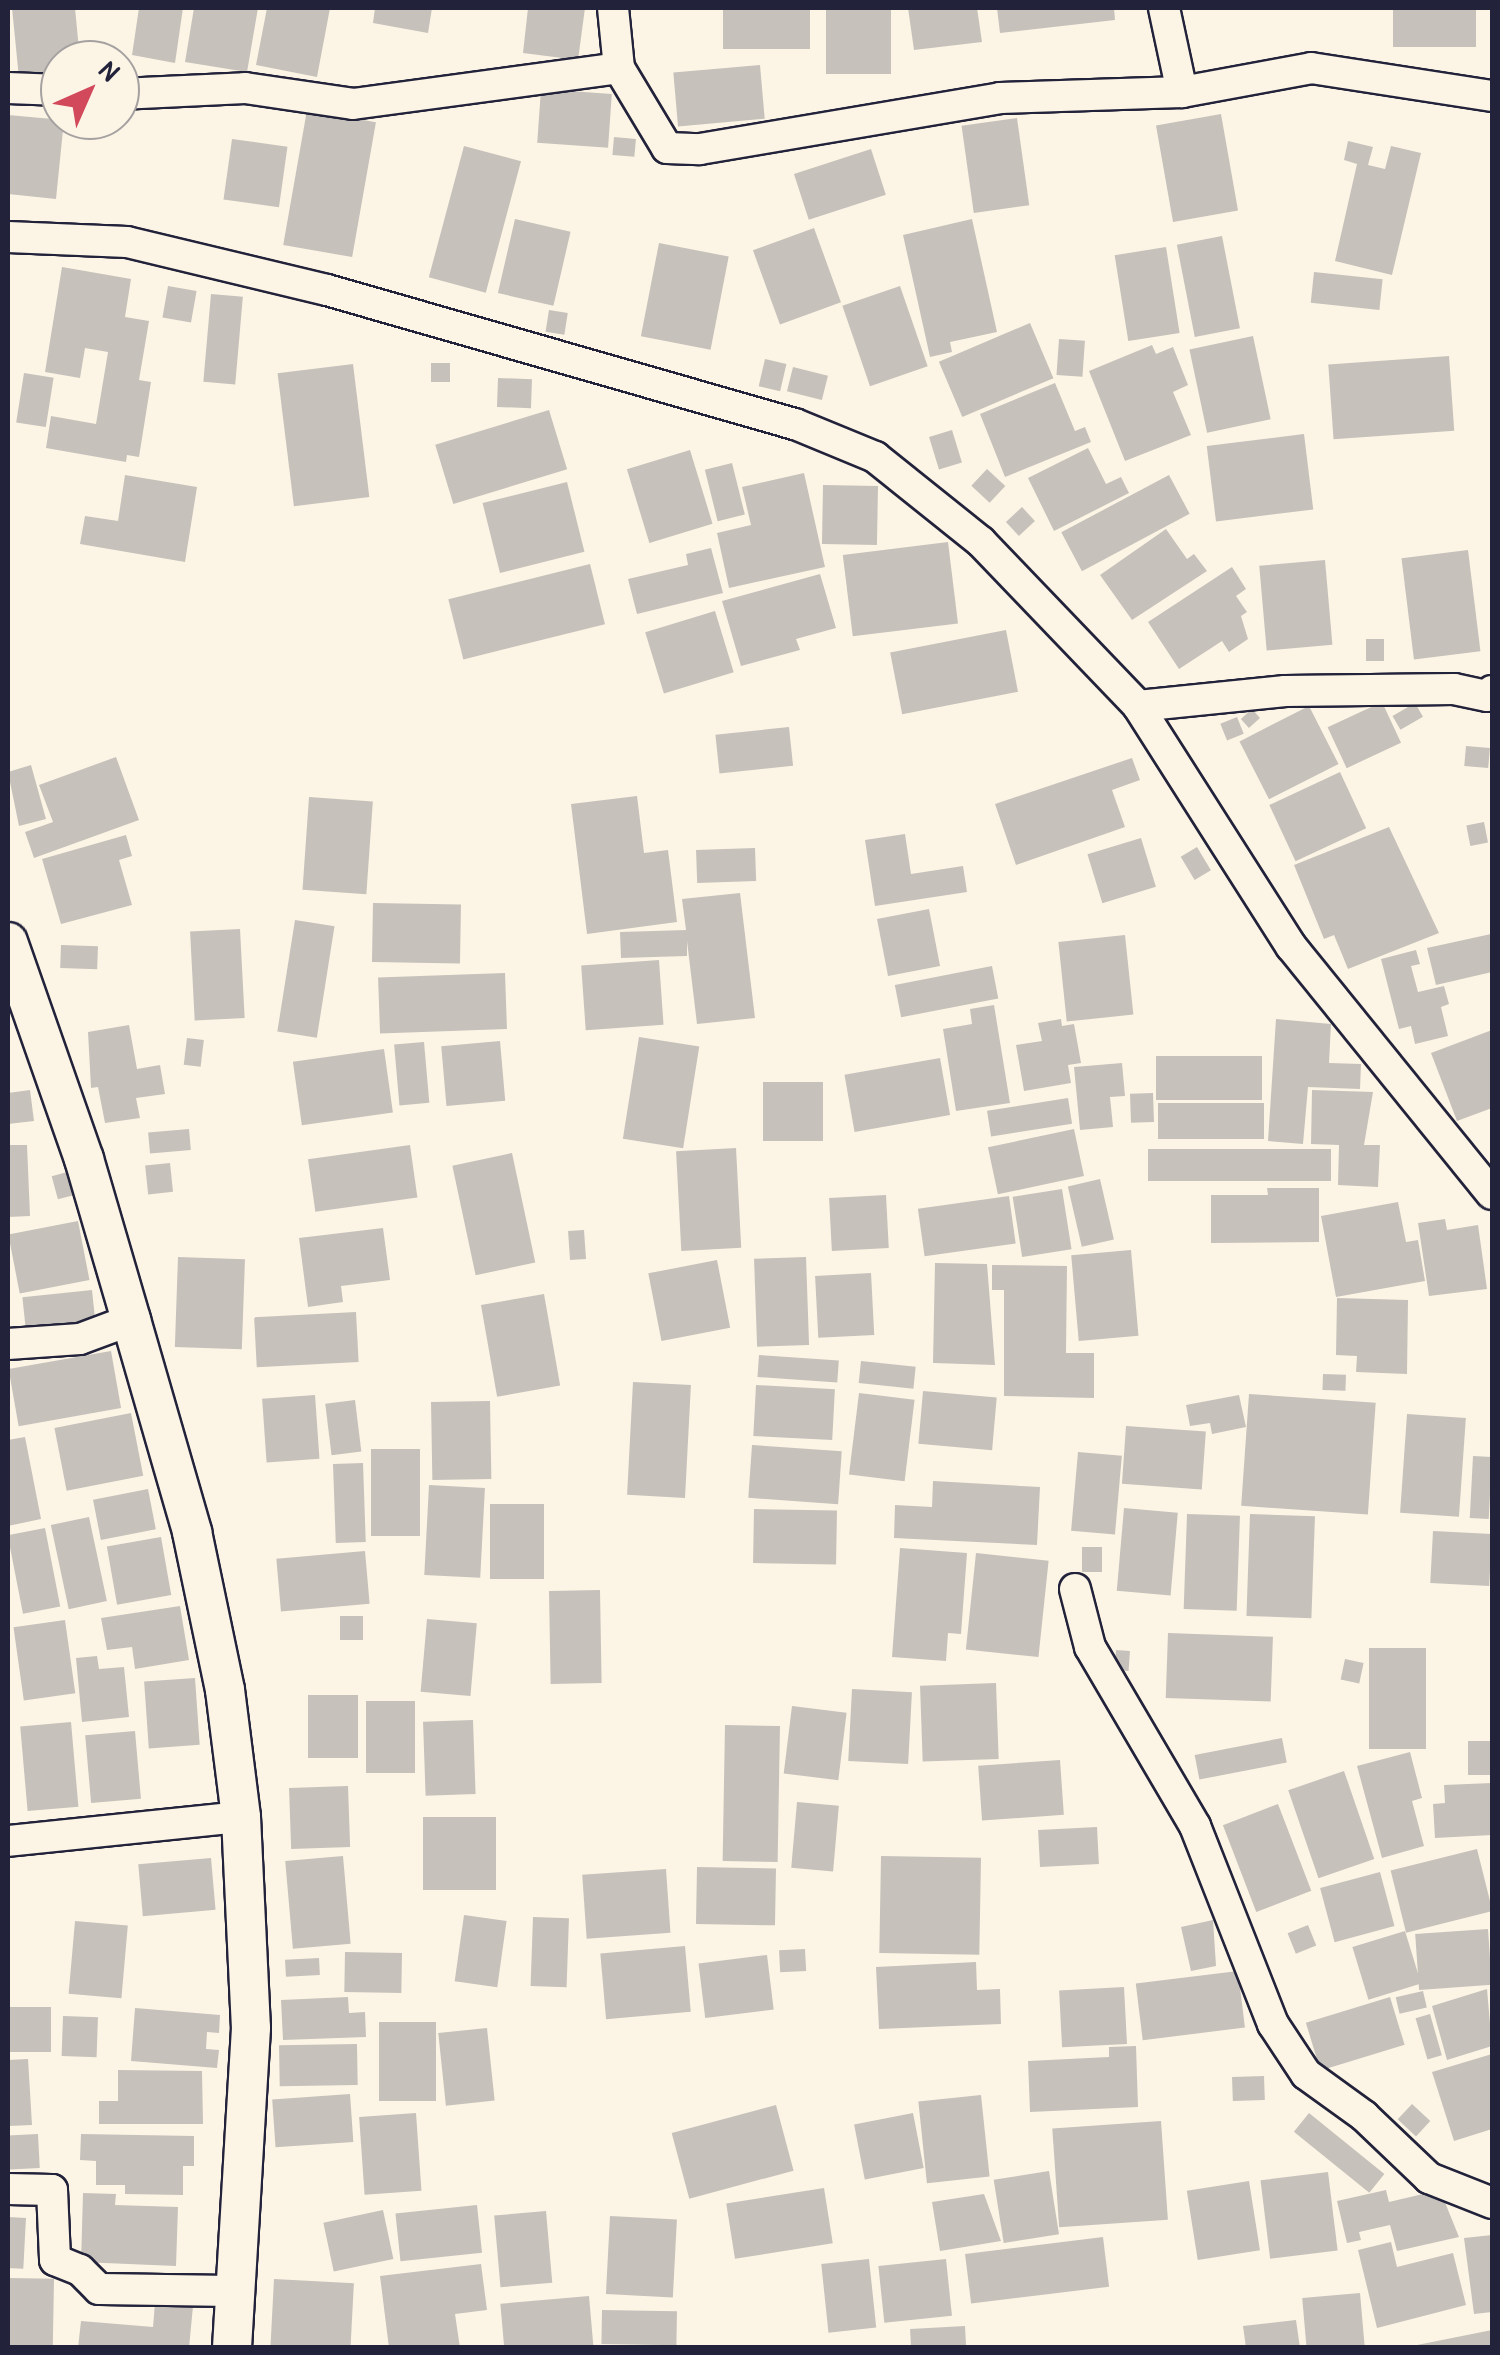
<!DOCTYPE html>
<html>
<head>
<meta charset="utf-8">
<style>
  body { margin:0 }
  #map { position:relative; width:1500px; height:2355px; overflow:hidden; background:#fcf5e5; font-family:"Patrick Hand",sans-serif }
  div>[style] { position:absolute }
  .building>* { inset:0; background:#c6c1bb; transform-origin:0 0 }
  .roads { filter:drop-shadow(2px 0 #22223b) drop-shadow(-2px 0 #22223b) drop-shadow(0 2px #22223b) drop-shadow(0 -2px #22223b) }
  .minor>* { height:30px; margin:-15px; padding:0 15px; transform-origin:15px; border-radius:15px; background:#fcf5e5 }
  .tertiary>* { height:38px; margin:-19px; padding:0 19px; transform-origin:19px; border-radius:19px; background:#fcf5e5 }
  span { translate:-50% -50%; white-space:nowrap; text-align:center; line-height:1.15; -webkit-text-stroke:9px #fcf5e5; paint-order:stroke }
  .frame { position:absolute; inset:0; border:10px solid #22223b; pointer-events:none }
  .north { position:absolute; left:40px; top:40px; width:100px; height:100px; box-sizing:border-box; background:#fcf5e5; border:2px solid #a5a1a1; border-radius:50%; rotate:45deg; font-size:28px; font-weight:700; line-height:40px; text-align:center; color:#22223b }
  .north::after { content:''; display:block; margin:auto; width:35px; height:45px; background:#d1495b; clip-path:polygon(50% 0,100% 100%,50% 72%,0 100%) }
</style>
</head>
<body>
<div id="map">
  <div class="building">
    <div style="clip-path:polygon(12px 8px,75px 8px,80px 60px,60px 60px,60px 75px,19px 78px)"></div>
    <div style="clip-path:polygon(139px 8px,183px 8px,175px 63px,132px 55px)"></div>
    <div style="clip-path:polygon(194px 8px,258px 8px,247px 72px,185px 62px)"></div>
    <div style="clip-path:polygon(267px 8px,330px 8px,317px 77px,256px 65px)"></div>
    <div style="clip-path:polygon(375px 8px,432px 8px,428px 33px,373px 23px)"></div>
    <div style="clip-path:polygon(528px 8px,585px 8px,578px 60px,523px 53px)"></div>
    <div style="left:723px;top:8px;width:87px;height:41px"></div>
    <div style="left:826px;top:8px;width:65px;height:66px"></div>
    <div style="clip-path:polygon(908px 8px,977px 8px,982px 42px,914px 50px)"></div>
    <div style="clip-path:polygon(997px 8px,1114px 8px,1115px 20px,1000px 33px)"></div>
    <div style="left:1393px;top:8px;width:83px;height:39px"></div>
    <div style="left:760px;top:65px;width:54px;height:87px;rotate:85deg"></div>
    <div style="left:541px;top:89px;width:71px;height:54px;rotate:4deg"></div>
    <div style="left:307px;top:110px;width:70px;height:137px;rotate:10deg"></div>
    <div style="left:1221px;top:114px;width:98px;height:66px;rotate:80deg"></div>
    <div style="clip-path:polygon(8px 115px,64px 120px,56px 199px,8px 194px)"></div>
    <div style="left:1017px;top:118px;width:88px;height:56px;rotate:82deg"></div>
    <div style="left:614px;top:137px;width:22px;height:18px;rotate:5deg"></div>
    <div style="left:232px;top:139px;width:56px;height:61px;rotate:8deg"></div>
    <div style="clip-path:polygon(1348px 141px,1373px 147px,1368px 165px,1385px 169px,1391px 146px,1421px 153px,1392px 275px,1335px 261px,1357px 164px,1344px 160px)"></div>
    <div style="left:464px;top:146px;width:59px;height:136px;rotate:15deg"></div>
    <div style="left:871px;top:149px;width:48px;height:81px;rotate:72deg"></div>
    <div style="left:515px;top:219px;width:57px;height:76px;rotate:13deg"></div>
    <div style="clip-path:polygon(972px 219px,997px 332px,950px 342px,952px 352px,930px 357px,903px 235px)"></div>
    <div style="left:814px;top:228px;width:79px;height:65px;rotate:70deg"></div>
    <div style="left:1222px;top:236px;width:94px;height:46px;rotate:79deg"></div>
    <div style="left:659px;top:243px;width:71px;height:95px;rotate:11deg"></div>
    <div style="left:1166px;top:247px;width:87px;height:52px;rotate:81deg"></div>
    <div style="clip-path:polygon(62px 267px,131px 279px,125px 317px,149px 321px,139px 380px,151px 382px,139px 457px,127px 455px,126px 462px,46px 448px,51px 416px,96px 424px,108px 352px,85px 348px,80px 378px,45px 372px)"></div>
    <div style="left:1314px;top:272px;width:69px;height:31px;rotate:6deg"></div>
    <div style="left:168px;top:286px;width:29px;height:32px;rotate:10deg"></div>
    <div style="left:900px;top:286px;width:85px;height:61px;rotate:71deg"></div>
    <div style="left:211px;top:294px;width:32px;height:88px;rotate:5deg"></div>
    <div style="left:549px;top:310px;width:19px;height:22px;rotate:9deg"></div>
    <div style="left:1030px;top:323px;width:60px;height:99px;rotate:67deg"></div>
    <div style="left:1253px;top:336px;width:85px;height:65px;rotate:78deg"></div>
    <div style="left:1059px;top:339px;width:26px;height:36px;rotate:4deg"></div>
    <div style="clip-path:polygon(1152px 345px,1156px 354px,1173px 347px,1188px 385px,1173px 392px,1191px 435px,1125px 461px,1089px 371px)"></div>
    <div style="left:1449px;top:356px;width:75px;height:121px;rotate:86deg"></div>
    <div style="left:765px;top:359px;width:22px;height:28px;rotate:13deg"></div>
    <div style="left:431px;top:363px;width:19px;height:19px"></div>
    <div style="left:353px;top:364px;width:134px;height:76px;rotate:83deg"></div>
    <div style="left:793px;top:367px;width:36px;height:25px;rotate:14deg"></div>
    <div style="left:24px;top:373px;width:30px;height:50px;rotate:9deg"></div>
    <div style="left:498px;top:378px;width:34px;height:29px;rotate:2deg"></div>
    <div style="clip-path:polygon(1055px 383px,1075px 431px,1085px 427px,1091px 442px,1005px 477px,980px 414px)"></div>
    <div style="left:549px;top:410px;width:62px;height:119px;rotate:73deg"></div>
    <div style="left:952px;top:430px;width:34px;height:24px;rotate:73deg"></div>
    <div style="left:1304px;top:434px;width:76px;height:98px;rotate:83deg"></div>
    <div style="clip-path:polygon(1088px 448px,1106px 484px,1121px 477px,1129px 493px,1054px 531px,1028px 478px)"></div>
    <div style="left:690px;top:450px;width:77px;height:66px;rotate:73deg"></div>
    <div style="left:732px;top:463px;width:53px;height:28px;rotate:76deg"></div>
    <div style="left:987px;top:469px;width:25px;height:23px;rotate:43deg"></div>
    <div style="clip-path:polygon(804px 473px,825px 567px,729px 588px,717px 533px,751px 525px,742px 487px)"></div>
    <div style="clip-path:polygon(125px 475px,197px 487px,185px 562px,80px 544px,85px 516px,118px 521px)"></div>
    <div style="left:1169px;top:475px;width:44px;height:122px;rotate:62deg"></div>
    <div style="left:567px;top:482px;width:72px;height:87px;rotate:76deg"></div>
    <div style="left:823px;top:485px;width:55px;height:59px;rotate:1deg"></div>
    <div style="left:1022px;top:507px;width:19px;height:22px;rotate:47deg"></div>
    <div style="clip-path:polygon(1166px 529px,1187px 559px,1194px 554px,1207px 571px,1132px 620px,1100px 575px)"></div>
    <div style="left:948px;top:542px;width:82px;height:106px;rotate:83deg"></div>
    <div style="clip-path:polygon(711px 548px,723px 593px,637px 614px,628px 579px,688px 565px,686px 554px)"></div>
    <div style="left:1468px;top:550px;width:102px;height:67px;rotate:83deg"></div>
    <div style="left:1325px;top:560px;width:85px;height:66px;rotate:85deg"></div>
    <div style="left:590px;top:564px;width:62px;height:146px;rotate:76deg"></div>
    <div style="clip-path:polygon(1232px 567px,1246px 589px,1236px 596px,1247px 612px,1241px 616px,1248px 639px,1229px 652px,1222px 641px,1179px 669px,1148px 622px)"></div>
    <div style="clip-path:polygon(820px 574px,836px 628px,796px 639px,800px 650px,741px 666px,722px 601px)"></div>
    <div style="left:715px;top:611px;width:64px;height:73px;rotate:73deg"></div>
    <div style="left:1006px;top:630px;width:63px;height:118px;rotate:79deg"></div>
    <div style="left:1366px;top:639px;width:18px;height:22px"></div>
    <div style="left:1382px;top:702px;width:45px;height:60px;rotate:65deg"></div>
    <div style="left:1415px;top:703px;width:16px;height:26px;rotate:60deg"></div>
    <div style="left:1309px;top:706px;width:65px;height:78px;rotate:63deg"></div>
    <div style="left:1252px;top:709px;width:12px;height:15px;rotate:48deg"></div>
    <div style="left:1237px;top:717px;width:18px;height:18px;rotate:68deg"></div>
    <div style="left:789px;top:727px;width:39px;height:74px;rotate:84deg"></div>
    <div style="left:1466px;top:746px;width:24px;height:20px;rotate:5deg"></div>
    <div style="clip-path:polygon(116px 757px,139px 820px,34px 858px,25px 832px,53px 822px,39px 785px)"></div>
    <div style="clip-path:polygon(1132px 758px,1140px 780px,1112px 790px,1125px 827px,1016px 865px,995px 804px)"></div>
    <div style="clip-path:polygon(31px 765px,46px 819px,19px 826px,8px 772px)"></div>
    <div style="left:1340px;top:772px;width:62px;height:78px;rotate:65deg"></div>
    <div style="clip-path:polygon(637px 796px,644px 853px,668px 850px,677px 922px,587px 934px,571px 804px)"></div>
    <div style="left:309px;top:797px;width:64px;height:93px;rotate:4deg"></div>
    <div style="left:1484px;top:822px;width:21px;height:18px;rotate:79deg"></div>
    <div style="clip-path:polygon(1389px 827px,1439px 933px,1348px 969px,1334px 935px,1324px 939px,1294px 865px)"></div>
    <div style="clip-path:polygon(905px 834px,911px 874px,963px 866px,967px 892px,875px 906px,865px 840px)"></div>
    <div style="clip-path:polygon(126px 835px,132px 856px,119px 860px,132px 905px,61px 924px,42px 859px)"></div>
    <div style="left:1141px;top:838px;width:51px;height:56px;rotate:73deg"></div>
    <div style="left:1197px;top:847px;width:27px;height:19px;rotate:59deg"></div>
    <div style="left:755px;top:848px;width:33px;height:59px;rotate:88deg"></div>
    <div style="clip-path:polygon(740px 893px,755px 1018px,697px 1024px,687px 941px,687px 956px,621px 958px,620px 932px,686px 930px,682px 899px)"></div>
    <div style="left:373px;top:903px;width:88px;height:59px;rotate:1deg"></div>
    <div style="left:929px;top:909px;width:58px;height:53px;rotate:79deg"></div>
    <div style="left:295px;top:920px;width:40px;height:113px;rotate:9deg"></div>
    <div style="left:240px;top:929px;width:89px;height:50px;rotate:87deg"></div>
    <div style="clip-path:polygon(1491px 934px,1492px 972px,1436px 985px,1427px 948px)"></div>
    <div style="left:1125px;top:935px;width:80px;height:67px;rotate:84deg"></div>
    <div style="left:61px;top:945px;width:37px;height:23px;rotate:2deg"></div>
    <div style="clip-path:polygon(1416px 950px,1420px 964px,1411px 966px,1418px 992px,1444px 986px,1449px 1004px,1441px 1007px,1448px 1036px,1415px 1044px,1411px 1026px,1399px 1029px,1381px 959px)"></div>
    <div style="left:659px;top:960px;width:65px;height:78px;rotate:86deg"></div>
    <div style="left:992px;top:966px;width:33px;height:99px;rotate:79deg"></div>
    <div style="left:505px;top:973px;width:56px;height:127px;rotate:88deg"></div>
    <div style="clip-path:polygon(994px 1005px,1010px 1103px,956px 1111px,943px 1029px,972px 1024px,970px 1009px)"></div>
    <div style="clip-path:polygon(1061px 1019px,1062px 1026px,1074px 1024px,1081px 1063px,1068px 1065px,1071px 1083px,1024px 1091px,1016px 1045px,1042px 1041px,1038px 1023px)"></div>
    <div style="clip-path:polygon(1276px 1019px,1331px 1024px,1329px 1063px,1361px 1064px,1360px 1089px,1308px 1087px,1303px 1144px,1268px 1141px)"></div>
    <div style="clip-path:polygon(129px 1025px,137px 1069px,160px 1065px,165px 1094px,136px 1098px,140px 1118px,105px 1123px,98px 1087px,91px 1088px,88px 1032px)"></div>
    <div style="clip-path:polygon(1492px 1030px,1492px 1108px,1457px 1121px,1431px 1053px)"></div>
    <div style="left:639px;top:1037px;width:61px;height:103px;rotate:9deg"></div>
    <div style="left:187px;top:1038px;width:17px;height:27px;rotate:7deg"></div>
    <div style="left:500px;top:1041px;width:60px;height:59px;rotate:85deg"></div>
    <div style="left:424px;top:1042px;width:61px;height:30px;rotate:85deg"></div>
    <div style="left:384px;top:1049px;width:64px;height:92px;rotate:82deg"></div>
    <div style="left:1262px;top:1056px;width:44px;height:106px;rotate:90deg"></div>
    <div style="left:940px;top:1058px;width:58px;height:97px;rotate:80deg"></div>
    <div style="clip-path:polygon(1122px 1063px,1125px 1096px,1110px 1097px,1113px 1127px,1080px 1130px,1074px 1067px)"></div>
    <div style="left:763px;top:1082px;width:60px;height:59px"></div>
    <div style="clip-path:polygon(30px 1090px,34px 1121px,8px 1124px,8px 1093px)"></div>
    <div style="clip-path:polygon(1312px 1090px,1373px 1092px,1364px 1145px,1380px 1145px,1378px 1187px,1338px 1185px,1339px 1145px,1311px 1144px)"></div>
    <div style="left:1153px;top:1093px;width:29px;height:23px;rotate:88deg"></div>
    <div style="left:1068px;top:1098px;width:26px;height:82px;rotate:81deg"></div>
    <div style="left:1264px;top:1103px;width:36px;height:106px;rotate:90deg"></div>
    <div style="left:189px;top:1129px;width:21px;height:41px;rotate:85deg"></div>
    <div style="left:1074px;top:1129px;width:48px;height:88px;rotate:78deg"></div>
    <div style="clip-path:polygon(8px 1145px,27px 1145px,30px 1216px,8px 1217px)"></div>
    <div style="left:410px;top:1145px;width:53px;height:103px;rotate:82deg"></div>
    <div style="left:736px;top:1148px;width:100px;height:60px;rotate:87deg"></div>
    <div style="left:1148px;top:1149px;width:183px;height:32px"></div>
    <div style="left:512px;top:1153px;width:112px;height:61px;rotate:78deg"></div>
    <div style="left:170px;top:1163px;width:29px;height:25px;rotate:84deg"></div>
    <div style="left:71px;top:1171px;width:24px;height:20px;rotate:75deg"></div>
    <div style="left:1100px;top:1179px;width:62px;height:33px;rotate:77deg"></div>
    <div style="clip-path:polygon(1267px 1188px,1319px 1188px,1319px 1242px,1211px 1243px,1211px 1195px,1268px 1195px)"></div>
    <div style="left:1062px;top:1189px;width:61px;height:50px;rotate:81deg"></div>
    <div style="left:886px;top:1195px;width:53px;height:57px;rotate:87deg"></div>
    <div style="left:1009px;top:1196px;width:48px;height:92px;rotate:82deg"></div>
    <div style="clip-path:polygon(1398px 1202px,1406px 1242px,1418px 1240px,1425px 1281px,1336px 1297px,1321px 1216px)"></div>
    <div style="clip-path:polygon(1445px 1219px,1447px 1230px,1478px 1225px,1487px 1289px,1429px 1296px,1418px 1223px)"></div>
    <div style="left:78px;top:1221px;width:60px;height:71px;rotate:79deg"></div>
    <div style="clip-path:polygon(383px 1228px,390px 1280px,341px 1286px,343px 1302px,308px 1307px,299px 1238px)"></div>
    <div style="left:584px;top:1230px;width:29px;height:16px;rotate:86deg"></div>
    <div style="left:1131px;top:1250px;width:86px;height:60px;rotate:85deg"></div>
    <div style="left:178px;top:1257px;width:67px;height:90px;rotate:2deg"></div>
    <div style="left:806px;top:1257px;width:88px;height:52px;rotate:88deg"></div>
    <div style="left:717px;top:1260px;width:69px;height:70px;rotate:79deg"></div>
    <div style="clip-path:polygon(935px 1263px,987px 1264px,995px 1365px,933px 1363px)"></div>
    <div style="clip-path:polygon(992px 1265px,1067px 1266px,1066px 1353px,1094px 1353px,1094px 1398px,1004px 1396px,1004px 1290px,992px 1290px)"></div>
    <div style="left:871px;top:1273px;width:62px;height:56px;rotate:87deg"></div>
    <div style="left:92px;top:1290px;width:36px;height:70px;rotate:84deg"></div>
    <div style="left:544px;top:1294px;width:93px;height:64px;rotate:80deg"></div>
    <div style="clip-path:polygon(1337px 1298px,1408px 1300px,1407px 1374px,1356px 1372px,1357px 1356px,1336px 1355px)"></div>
    <div style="left:356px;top:1312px;width:50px;height:102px;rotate:87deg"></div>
    <div style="left:111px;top:1351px;width:58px;height:104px;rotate:80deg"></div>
    <div style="left:759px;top:1355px;width:80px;height:22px;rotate:4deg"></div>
    <div style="left:861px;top:1361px;width:55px;height:22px;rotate:6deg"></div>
    <div style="left:1323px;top:1374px;width:23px;height:16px;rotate:2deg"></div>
    <div style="left:633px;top:1382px;width:58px;height:113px;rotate:3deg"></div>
    <div style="left:756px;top:1385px;width:79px;height:51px;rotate:3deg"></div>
    <div style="left:923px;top:1391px;width:74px;height:53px;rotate:5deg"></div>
    <div style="left:859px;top:1393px;width:56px;height:82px;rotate:7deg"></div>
    <div style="left:1249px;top:1394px;width:127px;height:112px;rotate:4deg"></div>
    <div style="left:315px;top:1395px;width:64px;height:53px;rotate:86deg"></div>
    <div style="clip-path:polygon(1239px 1395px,1246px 1427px,1212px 1434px,1210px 1423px,1190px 1426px,1186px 1405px)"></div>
    <div style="left:355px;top:1400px;width:52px;height:30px;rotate:83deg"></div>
    <div style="left:490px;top:1401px;width:78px;height:59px;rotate:89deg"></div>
    <div style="left:131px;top:1413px;width:64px;height:78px;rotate:79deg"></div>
    <div style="left:1407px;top:1414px;width:59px;height:99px;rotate:4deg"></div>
    <div style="left:1126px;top:1426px;width:80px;height:58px;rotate:4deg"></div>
    <div style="clip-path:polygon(25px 1437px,41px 1519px,8px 1526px,8px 1440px)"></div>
    <div style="left:752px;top:1445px;width:90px;height:53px;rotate:4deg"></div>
    <div style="left:371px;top:1449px;width:49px;height:87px"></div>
    <div style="left:1078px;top:1452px;width:44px;height:79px;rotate:5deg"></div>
    <div style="left:1473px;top:1456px;width:19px;height:62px;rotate:3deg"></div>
    <div style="left:363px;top:1463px;width:79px;height:30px;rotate:88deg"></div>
    <div style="clip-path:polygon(933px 1481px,1040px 1487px,1037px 1545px,894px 1538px,895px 1505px,932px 1507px)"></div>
    <div style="left:429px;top:1485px;width:56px;height:90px;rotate:3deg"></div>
    <div style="left:148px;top:1489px;width:41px;height:56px;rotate:79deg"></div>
    <div style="left:490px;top:1504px;width:54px;height:75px"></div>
    <div style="left:1124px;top:1508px;width:54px;height:83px;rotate:5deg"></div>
    <div style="left:754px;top:1509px;width:83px;height:54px;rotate:1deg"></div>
    <div style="left:1187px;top:1514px;width:53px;height:95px;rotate:2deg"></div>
    <div style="left:1250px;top:1514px;width:65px;height:102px;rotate:2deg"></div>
    <div style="left:89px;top:1517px;width:86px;height:39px;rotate:78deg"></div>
    <div style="left:45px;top:1528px;width:80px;height:38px;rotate:79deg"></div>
    <div style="left:1433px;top:1531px;width:59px;height:52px;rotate:3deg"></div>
    <div style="left:161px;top:1537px;width:59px;height:55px;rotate:80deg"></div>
    <div style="left:1082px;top:1547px;width:20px;height:25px"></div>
    <div style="clip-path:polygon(900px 1548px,967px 1553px,961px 1634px,948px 1633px,946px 1661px,892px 1657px)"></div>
    <div style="left:365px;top:1551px;width:53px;height:89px;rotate:85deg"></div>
    <div style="left:976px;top:1553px;width:73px;height:97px;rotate:6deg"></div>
    <div style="left:600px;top:1590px;width:93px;height:51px;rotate:89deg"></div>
    <div style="clip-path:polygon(180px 1606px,189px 1660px,135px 1669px,132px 1647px,107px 1650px,101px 1618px)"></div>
    <div style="left:340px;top:1616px;width:23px;height:24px"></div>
    <div style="left:427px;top:1619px;width:50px;height:73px;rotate:5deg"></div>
    <div style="left:65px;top:1620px;width:74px;height:52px;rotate:82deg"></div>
    <div style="left:1168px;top:1633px;width:105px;height:65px;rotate:2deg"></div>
    <div style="left:1369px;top:1648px;width:57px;height:101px"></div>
    <div style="left:1116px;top:1650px;width:14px;height:20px;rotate:4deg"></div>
    <div style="clip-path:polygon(97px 1656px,99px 1669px,124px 1667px,129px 1717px,82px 1722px,76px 1658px)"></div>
    <div style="left:1345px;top:1659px;width:19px;height:21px;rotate:12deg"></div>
    <div style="left:195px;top:1678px;width:67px;height:51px;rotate:86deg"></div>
    <div style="left:996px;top:1683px;width:76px;height:76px;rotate:88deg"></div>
    <div style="left:852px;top:1689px;width:60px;height:72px;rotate:3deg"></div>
    <div style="left:308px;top:1695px;width:50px;height:63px"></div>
    <div style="left:366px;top:1701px;width:49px;height:72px"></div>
    <div style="left:792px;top:1706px;width:55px;height:68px;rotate:7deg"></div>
    <div style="left:473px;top:1720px;width:74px;height:50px;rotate:88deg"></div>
    <div style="left:71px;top:1722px;width:85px;height:51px;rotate:85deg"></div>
    <div style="left:725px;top:1725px;width:55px;height:136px;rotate:1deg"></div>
    <div style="left:135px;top:1731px;width:68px;height:50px;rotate:85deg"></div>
    <div style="left:1282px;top:1738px;width:25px;height:89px;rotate:79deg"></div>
    <div style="left:1492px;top:1741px;width:34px;height:24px;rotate:90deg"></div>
    <div style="clip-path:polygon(1410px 1752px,1422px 1798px,1412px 1801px,1424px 1846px,1382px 1858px,1357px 1766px)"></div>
    <div style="left:1060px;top:1760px;width:55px;height:82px;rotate:86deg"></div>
    <div style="left:1344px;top:1771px;width:93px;height:59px;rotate:71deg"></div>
    <div style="clip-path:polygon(1492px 1783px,1492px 1835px,1435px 1838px,1433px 1804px,1445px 1803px,1444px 1785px)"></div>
    <div style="left:348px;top:1786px;width:61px;height:59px;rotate:88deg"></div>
    <div style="left:797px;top:1802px;width:42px;height:66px;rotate:5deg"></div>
    <div style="left:1278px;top:1804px;width:93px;height:59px;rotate:69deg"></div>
    <div style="left:423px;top:1817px;width:73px;height:73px"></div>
    <div style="left:1097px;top:1827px;width:37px;height:59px;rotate:87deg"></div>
    <div style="left:1477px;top:1849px;width:64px;height:89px;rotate:76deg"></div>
    <div style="left:343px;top:1856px;width:88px;height:58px;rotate:85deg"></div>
    <div style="left:881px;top:1856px;width:100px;height:97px;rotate:1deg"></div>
    <div style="left:211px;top:1858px;width:52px;height:73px;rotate:85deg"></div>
    <div style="left:697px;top:1867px;width:79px;height:57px;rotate:1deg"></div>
    <div style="left:666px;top:1869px;width:64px;height:84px;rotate:86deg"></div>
    <div style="left:1380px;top:1872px;width:56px;height:62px;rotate:75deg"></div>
    <div style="left:464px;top:1915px;width:43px;height:67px;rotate:8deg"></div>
    <div style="left:533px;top:1917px;width:36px;height:69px;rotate:2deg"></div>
    <div style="clip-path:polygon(1213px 1920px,1216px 1966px,1191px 1971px,1181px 1927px)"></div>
    <div style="left:75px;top:1921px;width:53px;height:73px;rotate:5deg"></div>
    <div style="left:1308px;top:1925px;width:22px;height:22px;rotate:68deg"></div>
    <div style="left:1488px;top:1929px;width:56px;height:73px;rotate:86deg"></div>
    <div style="left:1405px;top:1931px;width:55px;height:55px;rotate:73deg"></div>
    <div style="left:685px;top:1946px;width:66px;height:85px;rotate:85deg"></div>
    <div style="left:805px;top:1949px;width:22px;height:26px;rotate:87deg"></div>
    <div style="left:345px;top:1952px;width:57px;height:40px;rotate:1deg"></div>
    <div style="left:767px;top:1955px;width:55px;height:69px;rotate:83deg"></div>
    <div style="left:319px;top:1958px;width:17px;height:34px;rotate:87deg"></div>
    <div style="clip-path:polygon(976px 1962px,977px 1990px,1000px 1989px,1001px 2024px,879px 2029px,876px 1967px)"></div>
    <div style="left:1238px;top:1971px;width:57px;height:103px;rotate:83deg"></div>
    <div style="left:1124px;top:1987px;width:57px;height:65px;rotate:87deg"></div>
    <div style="clip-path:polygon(1487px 1989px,1492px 2046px,1447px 2060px,1432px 2006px)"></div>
    <div style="left:1423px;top:1991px;width:17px;height:28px;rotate:77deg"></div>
    <div style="clip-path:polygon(348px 1997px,349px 2013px,365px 2012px,366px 2037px,283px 2040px,281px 2000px)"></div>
    <div style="left:1390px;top:1997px;width:50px;height:88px;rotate:73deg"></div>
    <div style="left:8px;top:2007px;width:43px;height:45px"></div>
    <div style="clip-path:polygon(135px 2008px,220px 2015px,219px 2033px,207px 2032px,206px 2049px,219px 2050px,217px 2068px,131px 2061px)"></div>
    <div style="left:1430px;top:2014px;width:43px;height:15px;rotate:74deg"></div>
    <div style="left:63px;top:2016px;width:35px;height:40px;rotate:2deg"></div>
    <div style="left:379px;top:2022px;width:57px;height:79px"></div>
    <div style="left:487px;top:2028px;width:73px;height:49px;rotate:84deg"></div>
    <div style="left:357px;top:2044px;width:41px;height:78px;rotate:89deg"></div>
    <div style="clip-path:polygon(1136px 2046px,1138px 2107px,1030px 2112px,1028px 2061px,1109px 2057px,1109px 2047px)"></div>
    <div style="clip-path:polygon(1492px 2054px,1492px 2129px,1454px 2141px,1432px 2072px)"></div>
    <div style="clip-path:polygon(28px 2059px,32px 2125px,8px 2126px,8px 2060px)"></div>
    <div style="clip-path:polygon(118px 2070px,202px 2071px,203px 2124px,99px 2124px,99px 2101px,118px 2101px)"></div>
    <div style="left:1264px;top:2076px;width:24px;height:32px;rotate:88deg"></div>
    <div style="left:350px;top:2094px;width:48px;height:78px;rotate:86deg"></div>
    <div style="left:981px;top:2095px;width:82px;height:63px;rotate:84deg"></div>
    <div style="left:1412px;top:2104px;width:25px;height:21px;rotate:43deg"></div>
    <div style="left:776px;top:2105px;width:68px;height:108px;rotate:75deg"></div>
    <div style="left:416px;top:2113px;width:78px;height:57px;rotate:86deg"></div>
    <div style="left:913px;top:2113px;width:56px;height:60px;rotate:79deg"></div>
    <div style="left:1309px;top:2113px;width:97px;height:24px;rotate:39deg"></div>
    <div style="left:1161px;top:2121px;width:99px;height:109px;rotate:86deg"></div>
    <div style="left:38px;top:2134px;width:34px;height:30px;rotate:87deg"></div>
    <div style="clip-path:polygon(81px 2134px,194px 2136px,194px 2166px,183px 2166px,183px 2195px,125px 2194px,125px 2185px,96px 2185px,96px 2161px,80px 2160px)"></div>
    <div style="left:1049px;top:2171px;width:64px;height:56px;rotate:81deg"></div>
    <div style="left:1328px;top:2172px;width:79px;height:68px;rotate:83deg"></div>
    <div style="left:1249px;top:2181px;width:70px;height:63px;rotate:81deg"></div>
    <div style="left:824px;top:2188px;width:56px;height:99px;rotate:81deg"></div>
    <div style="clip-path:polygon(1386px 2190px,1389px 2202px,1440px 2190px,1459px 2237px,1397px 2251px,1390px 2225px,1359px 2232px,1361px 2240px,1347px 2243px,1337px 2201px)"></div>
    <div style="clip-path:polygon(83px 2193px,116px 2194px,115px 2205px,178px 2207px,176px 2266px,81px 2262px)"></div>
    <div style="clip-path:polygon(984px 2194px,1001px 2241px,940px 2251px,932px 2202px)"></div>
    <div style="left:477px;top:2205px;width:48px;height:82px;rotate:84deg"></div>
    <div style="left:383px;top:2210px;width:50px;height:61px;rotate:78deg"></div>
    <div style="left:546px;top:2211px;width:72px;height:52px;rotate:85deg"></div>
    <div style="left:610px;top:2216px;width:67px;height:78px;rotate:3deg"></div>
    <div style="left:8px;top:2217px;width:18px;height:51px;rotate:3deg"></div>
    <div style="clip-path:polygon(1492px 2235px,1492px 2312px,1474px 2314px,1464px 2238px)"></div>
    <div style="left:1103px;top:2237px;width:50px;height:139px;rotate:83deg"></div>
    <div style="clip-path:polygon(1391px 2242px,1397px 2267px,1453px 2253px,1466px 2305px,1377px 2328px,1358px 2250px)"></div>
    <div style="left:869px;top:2259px;width:69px;height:48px;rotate:84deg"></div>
    <div style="left:946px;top:2259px;width:57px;height:68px;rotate:84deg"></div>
    <div style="clip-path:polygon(481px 2264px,487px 2310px,455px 2314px,460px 2348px,389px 2348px,380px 2276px)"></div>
    <div style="left:8px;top:2278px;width:46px;height:70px;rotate:1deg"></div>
    <div style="left:274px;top:2279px;width:80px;height:69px;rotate:3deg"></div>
    <div style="left:1360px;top:2293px;width:55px;height:58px;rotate:85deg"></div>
    <div style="left:589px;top:2296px;width:50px;height:89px;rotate:85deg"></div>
    <div style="clip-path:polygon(155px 2303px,193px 2306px,189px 2348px,78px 2348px,81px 2321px,153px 2327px)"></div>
    <div style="left:602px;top:2310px;width:75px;height:34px;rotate:1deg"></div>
    <div style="clip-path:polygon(1296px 2320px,1300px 2348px,1246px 2348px,1243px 2326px)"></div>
    <div style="left:965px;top:2326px;width:22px;height:55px;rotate:87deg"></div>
    <div style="clip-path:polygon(1492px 2330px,1492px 2348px,1412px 2348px,1412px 2346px)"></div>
  </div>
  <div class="roads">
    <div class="minor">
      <div style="left:613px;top:8px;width:60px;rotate:84.3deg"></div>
      <div style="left:619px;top:68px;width:93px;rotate:59deg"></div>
      <div style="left:667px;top:148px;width:33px;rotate:2deg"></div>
      <div style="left:700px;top:149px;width:304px;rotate:-9.6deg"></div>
      <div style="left:1000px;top:98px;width:182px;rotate:-1.9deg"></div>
      <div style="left:1182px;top:92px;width:131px;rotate:-10.5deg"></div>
      <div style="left:1311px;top:68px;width:183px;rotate:8.8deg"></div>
      <div style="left:1164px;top:8px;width:86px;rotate:77.9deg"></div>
      <div style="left:8px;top:88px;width:52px;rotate:2.2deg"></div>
      <div style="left:120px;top:94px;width:125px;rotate:-2.7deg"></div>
      <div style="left:245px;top:88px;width:109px;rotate:8.4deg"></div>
      <div style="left:353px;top:104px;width:268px;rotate:-7.7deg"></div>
      <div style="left:8px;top:237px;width:119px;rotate:2.4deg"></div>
      <div style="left:127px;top:242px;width:206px;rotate:13.5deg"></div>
      <div style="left:327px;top:290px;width:487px;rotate:16deg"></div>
      <div style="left:795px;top:424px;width:87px;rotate:22.4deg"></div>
      <div style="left:875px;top:457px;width:136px;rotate:38.7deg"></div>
      <div style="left:981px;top:542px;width:227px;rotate:46.2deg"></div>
      <div style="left:1138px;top:706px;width:285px;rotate:57.5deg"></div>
      <div style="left:1291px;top:946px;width:319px;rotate:51deg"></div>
      <div style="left:1138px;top:706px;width:148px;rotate:-5.8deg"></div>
      <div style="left:1285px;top:691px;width:169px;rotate:-0.7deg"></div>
      <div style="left:1454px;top:689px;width:34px;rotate:12deg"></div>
      <div style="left:1487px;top:696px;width:7px;rotate:-45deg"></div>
      <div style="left:8px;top:1344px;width:72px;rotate:-4deg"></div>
      <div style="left:80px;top:1339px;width:54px;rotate:-20.4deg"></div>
      <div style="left:1075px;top:1589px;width:60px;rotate:75.5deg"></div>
      <div style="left:1090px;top:1647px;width:208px;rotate:59.6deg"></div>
      <div style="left:1195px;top:1826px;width:213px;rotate:68.5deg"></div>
      <div style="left:1273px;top:2024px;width:60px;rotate:56.6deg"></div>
      <div style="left:1306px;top:2074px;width:72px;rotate:35.9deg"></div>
      <div style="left:1364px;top:2116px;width:90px;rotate:43.6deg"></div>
      <div style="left:1429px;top:2178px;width:68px;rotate:21.6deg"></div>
      <div style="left:8px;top:1841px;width:234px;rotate:-5.9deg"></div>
      <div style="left:8px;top:2189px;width:44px;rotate:1.3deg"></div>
      <div style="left:52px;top:2190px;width:70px;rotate:87.5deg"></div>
      <div style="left:55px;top:2260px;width:27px;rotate:22deg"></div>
      <div style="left:80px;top:2270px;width:27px;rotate:45deg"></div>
      <div style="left:99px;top:2289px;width:134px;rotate:0.9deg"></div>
    </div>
    <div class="tertiary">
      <div style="left:8px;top:942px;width:230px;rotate:70.7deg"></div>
      <div style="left:84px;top:1159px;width:168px;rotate:73.7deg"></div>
      <div style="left:131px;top:1320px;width:221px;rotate:73.9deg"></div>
      <div style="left:192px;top:1532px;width:161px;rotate:78.2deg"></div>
      <div style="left:225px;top:1690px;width:128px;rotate:82.8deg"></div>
      <div style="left:241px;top:1817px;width:211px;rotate:87.3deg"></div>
      <div style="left:251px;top:2028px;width:321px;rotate:93.4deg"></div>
    </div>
  </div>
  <div class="frame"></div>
  <div class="north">N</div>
</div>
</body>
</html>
